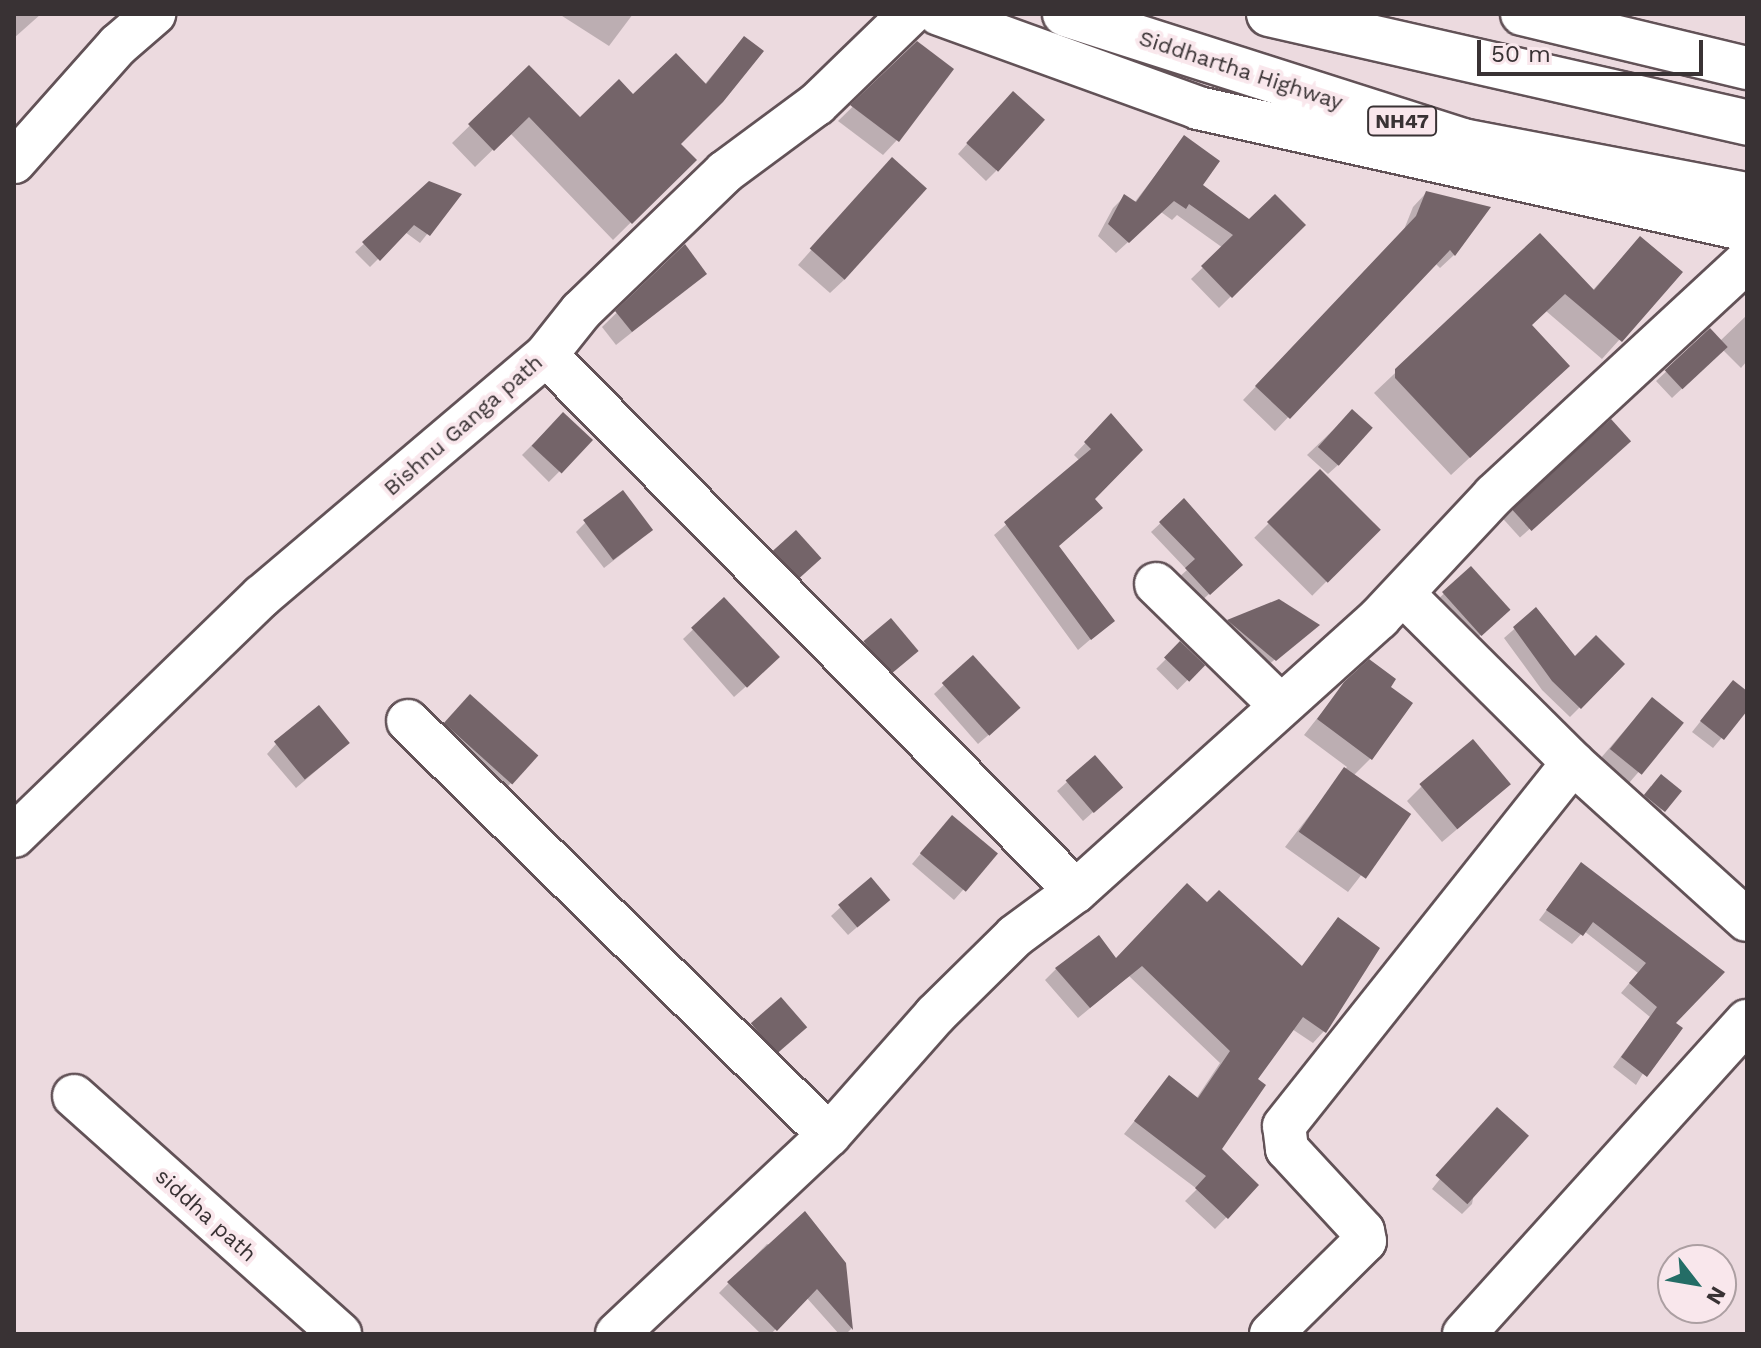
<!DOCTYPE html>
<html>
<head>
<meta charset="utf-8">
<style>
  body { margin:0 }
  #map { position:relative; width:1761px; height:1348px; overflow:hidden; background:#ecdadf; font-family:"Work Sans",sans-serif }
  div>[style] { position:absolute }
  .shadow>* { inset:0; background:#0003; transform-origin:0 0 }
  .building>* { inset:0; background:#746469; transform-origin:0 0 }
  .roads { filter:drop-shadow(2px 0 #625257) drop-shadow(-2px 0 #625257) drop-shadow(0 2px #625257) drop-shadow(0 -2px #625257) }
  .minor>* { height:42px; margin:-21px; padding:0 21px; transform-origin:21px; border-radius:21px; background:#fff }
  .highway>* { height:44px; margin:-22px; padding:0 22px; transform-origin:22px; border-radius:22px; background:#fff }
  span { translate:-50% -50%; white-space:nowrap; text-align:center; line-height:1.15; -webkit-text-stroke:8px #f9e7ec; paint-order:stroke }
  .shield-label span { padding:2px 6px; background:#f9e7ec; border:2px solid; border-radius:6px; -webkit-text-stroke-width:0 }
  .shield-label { font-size:20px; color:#393234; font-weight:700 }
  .street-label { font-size:22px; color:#393234 }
  .frame { position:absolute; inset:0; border:16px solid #393234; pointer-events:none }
  .north { position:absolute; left:1657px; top:1244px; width:80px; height:80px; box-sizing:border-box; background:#f9e7ec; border:2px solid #ac9fa2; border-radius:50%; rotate:121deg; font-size:22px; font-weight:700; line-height:32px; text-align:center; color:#393234 }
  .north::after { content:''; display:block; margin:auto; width:28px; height:36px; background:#246d66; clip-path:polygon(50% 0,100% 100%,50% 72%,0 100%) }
  .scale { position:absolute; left:1477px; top:40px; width:226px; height:36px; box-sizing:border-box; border:4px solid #393234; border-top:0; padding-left:10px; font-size:24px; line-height:28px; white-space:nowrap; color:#393234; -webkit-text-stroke:6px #f9e7ec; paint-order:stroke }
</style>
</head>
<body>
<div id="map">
  <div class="shadow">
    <div style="clip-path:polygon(14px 14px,41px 14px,14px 38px)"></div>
    <div style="clip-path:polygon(559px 14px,633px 14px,609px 46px)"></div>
    <div style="clip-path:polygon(744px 38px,678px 144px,694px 160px,613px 240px,510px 133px,475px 167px,452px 143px,529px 68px,580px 120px,633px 97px,704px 85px)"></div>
    <div style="clip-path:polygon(917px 44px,897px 140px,883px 155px,838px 121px)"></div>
    <div style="clip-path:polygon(1004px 103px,996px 171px,986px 181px,958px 154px)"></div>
    <div style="clip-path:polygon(1184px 138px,1200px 185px,1249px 222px,1303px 225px,1219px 308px,1191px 279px,1223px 248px,1177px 215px,1172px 220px,1161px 212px,1116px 253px,1098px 236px,1113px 208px,1125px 196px,1134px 203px)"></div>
    <div style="clip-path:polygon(878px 175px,845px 279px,830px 293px,798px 265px)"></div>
    <div style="clip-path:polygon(430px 184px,458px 195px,420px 243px,405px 232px,370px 267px,355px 252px)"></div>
    <div style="clip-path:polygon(1426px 193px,1488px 209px,1454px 255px,1440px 268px,1435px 263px,1275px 431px,1243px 400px,1403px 232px,1413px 207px)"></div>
    <div style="clip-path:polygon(1540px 236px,1592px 291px,1640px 238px,1680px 272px,1602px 359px,1546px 311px,1530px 325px,1549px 384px,1451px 475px,1374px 393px)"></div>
    <div style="clip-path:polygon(684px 247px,705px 274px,616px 345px,602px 327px)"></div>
    <div style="clip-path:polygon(1747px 315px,1747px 361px,1741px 368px,1723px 350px,1672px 398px,1656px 381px,1710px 331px,1720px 341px)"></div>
    <div style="clip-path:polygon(1352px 412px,1338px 465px,1328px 474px,1307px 455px)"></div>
    <div style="left:563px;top:414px;width:38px;height:58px;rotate:45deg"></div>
    <div style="clip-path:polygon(1111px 416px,1093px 499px,1057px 547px,1113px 620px,1078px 650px,994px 535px,1080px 461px,1074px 455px)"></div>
    <div style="left:1611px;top:422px;width:25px;height:145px;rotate:48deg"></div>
    <div style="left:1320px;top:472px;width:82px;height:93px;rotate:45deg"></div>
    <div style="clip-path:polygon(1184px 501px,1231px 574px,1199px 603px,1177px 579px,1187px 570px,1151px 532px)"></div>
    <div style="clip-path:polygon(586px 522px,641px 539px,604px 568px,576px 532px)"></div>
    <div style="clip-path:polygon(775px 552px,809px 567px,789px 585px,765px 562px)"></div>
    <div style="clip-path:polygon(1470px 569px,1498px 619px,1471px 644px,1434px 603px)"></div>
    <div style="clip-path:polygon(724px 600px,768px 667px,734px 697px,683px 639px)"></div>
    <div style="clip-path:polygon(1279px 601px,1303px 636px,1267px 666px,1219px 630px,1228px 621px)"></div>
    <div style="clip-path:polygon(1536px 610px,1575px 659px,1623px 664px,1570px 717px,1542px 690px,1504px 638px)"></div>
    <div style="clip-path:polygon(891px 620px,907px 660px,882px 680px,855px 652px)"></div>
    <div style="left:1181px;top:644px;width:30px;height:35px;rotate:45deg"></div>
    <div style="clip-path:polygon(973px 658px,1008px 718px,978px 744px,934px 694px)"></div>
    <div style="clip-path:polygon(1345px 683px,1388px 687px,1371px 758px,1353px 776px,1408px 815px,1348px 892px,1285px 847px,1347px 767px,1304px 735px)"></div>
    <div style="clip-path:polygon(1724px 692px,1747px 693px,1747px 708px,1713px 748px,1692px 732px)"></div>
    <div style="left:470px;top:697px;width:88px;height:49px;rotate:42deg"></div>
    <div style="clip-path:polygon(1643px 709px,1681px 723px,1629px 783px,1600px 759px)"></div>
    <div style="clip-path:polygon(276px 744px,338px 752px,296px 788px,267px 754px)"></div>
    <div style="clip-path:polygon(1067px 782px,1111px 796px,1083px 821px,1057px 791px)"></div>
    <div style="clip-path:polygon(1422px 786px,1494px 798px,1442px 842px,1407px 801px)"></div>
    <div style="clip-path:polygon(1651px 786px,1662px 811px,1653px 821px,1636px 805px)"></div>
    <div style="clip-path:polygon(943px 827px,995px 854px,954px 900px,912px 864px)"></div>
    <div style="clip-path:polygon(1581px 864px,1722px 972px,1673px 1023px,1636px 1085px,1613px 1067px,1650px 1017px,1621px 993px,1638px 973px,1584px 931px,1572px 944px,1539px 920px)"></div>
    <div style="clip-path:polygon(870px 880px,878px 909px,848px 935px,831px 916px)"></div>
    <div style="clip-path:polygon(1207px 905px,1301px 967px,1339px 920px,1324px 1031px,1313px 1043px,1292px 1029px,1255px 1080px,1219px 1150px,1257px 1186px,1215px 1229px,1185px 1201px,1197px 1189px,1124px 1134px,1169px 1078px,1196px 1099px,1220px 1063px,1129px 976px,1078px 1018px,1045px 980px,1056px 969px,1116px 961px)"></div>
    <div style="clip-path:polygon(781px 1000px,795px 1037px,768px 1060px,743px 1035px)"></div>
    <div style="clip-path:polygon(1488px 1119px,1472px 1204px,1462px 1214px,1432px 1189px)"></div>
    <div style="clip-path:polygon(767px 1244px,844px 1264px,851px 1329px,846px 1334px,839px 1334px,806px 1297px,771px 1334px,761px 1334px,719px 1293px)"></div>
  </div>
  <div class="building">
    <div style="clip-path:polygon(744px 36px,764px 51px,723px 102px,681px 144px,697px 160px,632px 224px,529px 117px,494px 151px,468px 124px,529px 65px,580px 117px,619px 79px,633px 94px,676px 53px,706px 84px)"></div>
    <div style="clip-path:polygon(917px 41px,954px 69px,899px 142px,850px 105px)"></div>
    <div style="left:1013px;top:91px;width:43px;height:70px;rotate:42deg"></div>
    <div style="clip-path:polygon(1184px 135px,1220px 161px,1203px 185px,1249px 219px,1275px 194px,1306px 225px,1232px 298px,1201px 266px,1233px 235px,1189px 204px,1186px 209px,1174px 201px,1129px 243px,1108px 224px,1124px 194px,1136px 202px)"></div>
    <div style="left:892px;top:157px;width:47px;height:123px;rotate:42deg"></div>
    <div style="clip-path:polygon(429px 181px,462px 194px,430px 236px,414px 225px,380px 261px,362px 242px)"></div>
    <div style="clip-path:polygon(1426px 191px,1491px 207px,1455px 256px,1450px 250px,1290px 419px,1255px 386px,1416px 216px)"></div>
    <div style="clip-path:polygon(1540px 233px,1594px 290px,1640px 236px,1683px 272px,1622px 342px,1565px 294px,1532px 325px,1570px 366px,1470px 458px,1395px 378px,1395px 369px)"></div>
    <div style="clip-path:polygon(685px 244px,707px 274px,632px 332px,615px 311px)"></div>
    <div style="left:1710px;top:328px;width:26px;height:62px;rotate:47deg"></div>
    <div style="left:1352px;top:409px;width:28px;height:51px;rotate:42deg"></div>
    <div style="left:563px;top:412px;width:41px;height:46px;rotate:43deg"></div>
    <div style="clip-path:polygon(1111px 413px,1143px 450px,1095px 499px,1103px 508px,1059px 546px,1115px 621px,1091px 640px,1004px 522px,1091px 449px,1084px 442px)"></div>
    <div style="left:1611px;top:419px;width:30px;height:134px;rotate:48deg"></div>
    <div style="left:1320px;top:469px;width:86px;height:75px;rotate:45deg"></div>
    <div style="left:623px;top:490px;width:50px;height:50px;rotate:53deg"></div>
    <div style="clip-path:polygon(1184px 498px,1243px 565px,1210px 595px,1185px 568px,1195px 559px,1159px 522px)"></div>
    <div style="left:796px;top:530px;width:38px;height:31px;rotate:48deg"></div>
    <div style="left:1471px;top:566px;width:59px;height:39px;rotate:48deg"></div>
    <div style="left:724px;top:597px;width:82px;height:45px;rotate:47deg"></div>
    <div style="clip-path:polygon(1279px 599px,1320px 625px,1276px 661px,1227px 620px)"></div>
    <div style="clip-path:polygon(1536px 607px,1575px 656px,1596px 635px,1625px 664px,1581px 709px,1552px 681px,1513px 627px)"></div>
    <div style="left:891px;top:618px;width:43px;height:36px;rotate:50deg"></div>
    <div style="left:1180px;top:641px;width:35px;height:23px;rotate:44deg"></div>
    <div style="left:973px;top:655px;width:71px;height:42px;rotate:48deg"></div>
    <div style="clip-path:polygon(1369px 659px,1396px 679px,1391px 687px,1413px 703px,1372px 760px,1317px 719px,1344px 682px)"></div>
    <div style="clip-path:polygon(1733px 680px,1747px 691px,1747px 711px,1724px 740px,1700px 721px)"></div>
    <div style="left:470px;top:694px;width:92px;height:39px;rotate:42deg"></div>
    <div style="left:1652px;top:697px;width:41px;height:67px;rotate:39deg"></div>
    <div style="left:319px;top:705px;width:49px;height:58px;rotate:51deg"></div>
    <div style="left:1473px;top:739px;width:59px;height:70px;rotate:50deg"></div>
    <div style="left:1095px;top:755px;width:43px;height:39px;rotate:49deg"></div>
    <div style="left:1344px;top:767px;width:82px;height:79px;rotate:35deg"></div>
    <div style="left:1661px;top:774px;width:27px;height:27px;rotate:39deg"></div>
    <div style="left:952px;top:815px;width:60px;height:50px;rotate:40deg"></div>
    <div style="clip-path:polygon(1581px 862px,1725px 972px,1676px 1023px,1683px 1028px,1647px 1077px,1621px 1057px,1657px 1007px,1629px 983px,1646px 963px,1593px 922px,1583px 936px,1546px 910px)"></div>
    <div style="left:871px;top:877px;width:30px;height:43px;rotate:50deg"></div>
    <div style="clip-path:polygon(1187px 883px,1207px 902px,1219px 890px,1302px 966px,1338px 917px,1380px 948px,1326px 1033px,1303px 1017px,1258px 1079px,1266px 1085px,1222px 1149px,1259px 1185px,1228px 1219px,1195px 1188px,1206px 1176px,1134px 1121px,1169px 1075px,1198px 1098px,1230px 1051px,1142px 966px,1090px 1008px,1055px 968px,1099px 935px,1116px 958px)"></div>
    <div style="left:781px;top:997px;width:40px;height:40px;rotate:49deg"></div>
    <div style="left:1497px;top:1107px;width:43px;height:92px;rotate:42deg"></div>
    <div style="clip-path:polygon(805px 1211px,846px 1263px,853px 1330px,817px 1289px,777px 1331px,727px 1282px)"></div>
  </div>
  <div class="roads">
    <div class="minor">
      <div style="left:939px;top:14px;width:276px;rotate:19.9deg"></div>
      <div style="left:1198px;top:108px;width:562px;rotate:12.53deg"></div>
      <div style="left:1522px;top:14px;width:231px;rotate:13.5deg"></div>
      <div style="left:14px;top:162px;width:157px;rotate:-48.4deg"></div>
      <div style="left:118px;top:45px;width:48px;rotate:-40.7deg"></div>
      <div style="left:546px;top:355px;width:754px;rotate:45.32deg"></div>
      <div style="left:1156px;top:584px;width:172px;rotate:44.3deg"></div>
      <div style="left:1403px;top:594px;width:240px;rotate:44.8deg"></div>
      <div style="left:1573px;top:763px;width:234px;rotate:42.1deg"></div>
      <div style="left:408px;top:721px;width:590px;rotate:44.52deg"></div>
      <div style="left:14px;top:836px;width:345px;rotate:-44.1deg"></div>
      <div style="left:262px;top:596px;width:372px;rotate:-40.3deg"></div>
      <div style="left:546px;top:355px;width:56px;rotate:-51.5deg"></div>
      <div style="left:581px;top:311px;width:200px;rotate:-44deg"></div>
      <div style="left:725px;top:172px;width:114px;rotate:-36.5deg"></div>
      <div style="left:817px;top:104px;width:129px;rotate:-44.1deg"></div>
      <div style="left:74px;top:1096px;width:357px;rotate:41.8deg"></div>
      <div style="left:617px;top:1334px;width:291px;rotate:-43.2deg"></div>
      <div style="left:829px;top:1135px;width:160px;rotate:-48.5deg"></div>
      <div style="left:935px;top:1015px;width:112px;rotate:-44.6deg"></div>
      <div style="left:1015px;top:936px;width:76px;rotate:-36.4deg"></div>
      <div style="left:1076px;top:891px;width:408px;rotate:-42deg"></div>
      <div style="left:1379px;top:618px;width:168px;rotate:-46.9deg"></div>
      <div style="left:1494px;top:495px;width:345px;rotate:-42.8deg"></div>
      <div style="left:1271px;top:1334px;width:132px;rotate:-44.7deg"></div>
      <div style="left:1365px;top:1241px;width:10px;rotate:-101deg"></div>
      <div style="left:1363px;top:1231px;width:112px;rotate:-132.8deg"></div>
      <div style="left:1287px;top:1149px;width:23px;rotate:-97deg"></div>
      <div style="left:1284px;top:1126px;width:464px;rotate:-51.5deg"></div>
      <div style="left:1464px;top:1334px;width:422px;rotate:-47.9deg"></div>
    </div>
    <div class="highway">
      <div style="left:1065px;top:14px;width:418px;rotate:17.7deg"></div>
      <div style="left:1463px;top:141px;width:289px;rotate:10.8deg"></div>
      <div style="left:1269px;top:14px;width:490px;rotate:12.8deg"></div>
    </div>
  </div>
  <div class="shield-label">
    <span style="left:1402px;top:121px">NH47</span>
  </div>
  <div class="street-label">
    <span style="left:1241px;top:70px;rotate:18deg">Siddhartha Highway</span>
    <span style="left:463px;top:425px;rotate:-41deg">Bishnu Ganga path</span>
    <span style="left:206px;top:1215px;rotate:42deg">siddha path</span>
  </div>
  <div class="frame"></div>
  <div class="north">N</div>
  <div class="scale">50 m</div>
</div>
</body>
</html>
